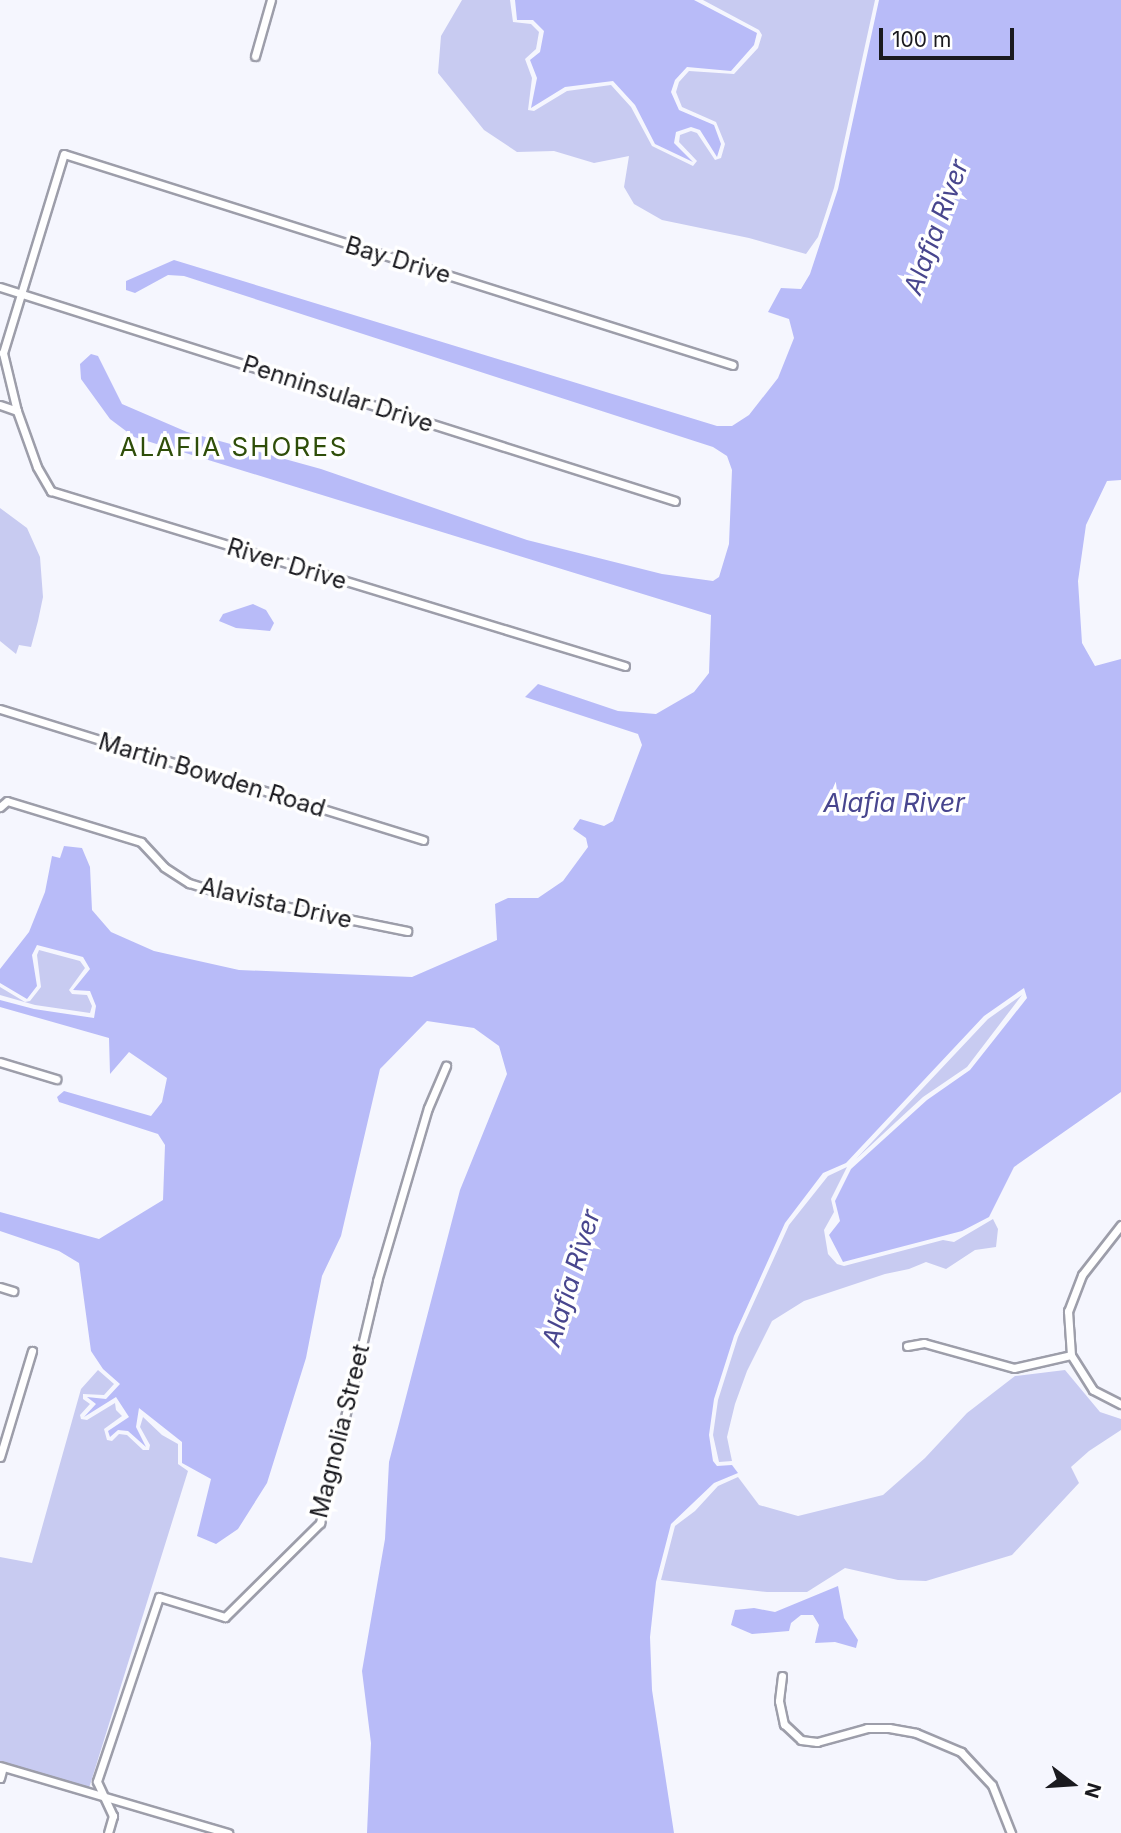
<!DOCTYPE html>
<html>
<head>
<meta charset="utf-8">
<style>
  body { margin:0 }
  #map { position:relative; width:1121px; height:1833px; overflow:hidden; background:#f5f6fe; font-family:Inter,sans-serif }
  div>[style] { position:absolute }
  .green>* { inset:0; background:#c8cbf1 }
  .water>* { inset:0; background:#b8bbf8 }
  .roads { filter:drop-shadow(2px 0 #9d9eaa) drop-shadow(-2px 0 #9d9eaa) drop-shadow(0 2px #9d9eaa) drop-shadow(0 -2px #9d9eaa) }
  .street>* { height:7px; margin:-3.5px; padding:0 3.5px; transform-origin:3.5px; border-radius:3.5px; background:#fff }
  span { translate:-50% -50%; white-space:nowrap; text-align:center; line-height:1.15; -webkit-text-stroke:7px #fff; paint-order:stroke }
  .street-label { font-size:24px; color:#1a1a1f }
  .water-label { font-size:26px; color:#48468e; font-style:italic }
  .neighbourhood-label { font-size:26px; color:#2f4e09; letter-spacing:2px }
  .north { position:absolute; left:1037px; top:1749px; width:70px; height:70px; -webkit-text-stroke:5px #fff; paint-order:stroke; rotate:107deg; font-size:19px; font-weight:700; line-height:28px; text-align:center; color:#1a1a1f }
  .north::after { content:''; display:block; margin:auto; width:24px; height:32px; background:#1a1a1f; clip-path:polygon(50% 0,100% 100%,50% 72%,0 100%) }
  .scale { position:absolute; left:879px; top:28px; width:135px; height:32px; box-sizing:border-box; border:4px solid #1a1a1f; border-top:0; padding-left:9px; font-size:21px; line-height:24px; white-space:nowrap; color:#1a1a1f; -webkit-text-stroke:5px #fff; paint-order:stroke }
</style>
</head>
<body>
<div id="map">
  <div class="green">
    <div style="clip-path:polygon(462px 0,510px 0,513px 22px,531px 24px,539px 32px,536px 49px,525px 59px,532px 78px,528px 110px,534px 111px,567px 91px,611px 85px,631px 107px,652px 146px,693px 166px,697px 161px,679px 142px,680px 135px,691px 131px,697px 133px,715px 160px,721px 158px,725px 144px,716px 122px,682px 107px,676px 92px,679px 82px,689px 71px,734px 74px,758px 48px,762px 35px,759px 30px,703px 0,875px 0,834px 188px,818px 237px,806px 254px,749px 238px,662px 220px,634px 204px,624px 187px,629px 156px,594px 163px,554px 151px,517px 152px,484px 130px,438px 73px,441px 36px)"></div>
    <div style="clip-path:polygon(0 508px,27px 528px,40px 557px,43px 597px,38px 621px,31px 647px,19px 645px,16px 654px,0 641px)"></div>
    <div style="clip-path:polygon(39px 950px,80px 961px,85px 968px,69px 990px,72px 994px,87px 995px,92px 1006px,90px 1013px,35px 1005px,0 995px,0 987px,25px 1002px,30px 1001px,41px 987px,37px 955px)"></div>
    <div style="clip-path:polygon(1022px 995px,967px 1067px,923px 1097px,856px 1159px,988px 1019px)"></div>
    <div style="clip-path:polygon(847px 1167px,831px 1199px,834px 1212px,824px 1230px,828px 1254px,837px 1264px,844px 1266px,943px 1240px,954px 1242px,993px 1219px,998px 1229px,996px 1247px,975px 1250px,946px 1269px,926px 1262px,909px 1269px,885px 1274px,804px 1301px,772px 1321px,747px 1371px,735px 1404px,727px 1437px,732px 1461px,719px 1462px,713px 1435px,718px 1400px,738px 1337px,789px 1225px,828px 1176px)"></div>
    <div style="clip-path:polygon(98px 1370px,114px 1384px,104px 1395px,83px 1394px,83px 1399px,90px 1404px,80px 1415px,81px 1419px,87px 1420px,115px 1403px,116px 1410px,122px 1416px,104px 1429px,107px 1440px,112px 1441px,119px 1434px,127px 1435px,143px 1450px,149px 1450px,150px 1445px,140px 1427px,143px 1417px,162px 1435px,178px 1444px,178px 1464px,188px 1471px,89px 1788px,0 1761px,0 1557px,32px 1563px,81px 1389px)"></div>
    <div style="clip-path:polygon(1065px 1370px,1100px 1412px,1121px 1419px,1121px 1430px,1089px 1451px,1071px 1467px,1079px 1483px,1012px 1555px,926px 1581px,898px 1580px,845px 1568px,807px 1592px,767px 1592px,661px 1580px,675px 1526px,695px 1511px,718px 1486px,738px 1477px,759px 1505px,798px 1516px,883px 1495px,925px 1458px,967px 1413px,1015px 1376px)"></div>
  </div>
  <div class="water">
    <div style="clip-path:polygon(515px 0,694px 0,757px 33px,754px 45px,731px 71px,687px 67px,675px 80px,671px 92px,679px 110px,714px 125px,721px 144px,717px 157px,700px 130px,691px 127px,676px 132px,674px 143px,693px 162px,655px 144px,635px 105px,613px 81px,565px 87px,531px 108px,537px 78px,530px 60px,540px 52px,544px 31px,533px 20px,517px 20px)"></div>
    <div style="clip-path:polygon(879px 0,1121px 0,1121px 480px,1107px 481px,1086px 525px,1078px 581px,1082px 643px,1095px 666px,1121px 659px,1121px 1092px,1014px 1167px,989px 1217px,962px 1231px,843px 1262px,829px 1235px,840px 1221px,835px 1201px,851px 1169px,927px 1100px,970px 1070px,1027px 998px,1024px 988px,984px 1016px,846px 1163px,823px 1173px,785px 1223px,734px 1336px,714px 1399px,709px 1435px,713px 1461px,717px 1466px,732px 1465px,738px 1473px,714px 1483px,671px 1524px,656px 1582px,650px 1637px,652px 1690px,674px 1833px,367px 1833px,371px 1743px,362px 1671px,385px 1539px,389px 1462px,460px 1190px,507px 1074px,499px 1046px,474px 1028px,427px 1021px,380px 1069px,341px 1236px,322px 1276px,306px 1358px,267px 1483px,238px 1529px,216px 1544px,197px 1536px,211px 1479px,182px 1463px,182px 1442px,139px 1408px,136px 1427px,146px 1447px,128px 1431px,118px 1430px,110px 1437px,108px 1431px,129px 1417px,116px 1397px,84px 1417px,96px 1404px,87px 1397px,106px 1399px,120px 1384px,103px 1369px,91px 1351px,79px 1263px,59px 1251px,0 1231px,0 1212px,99px 1239px,163px 1200px,165px 1145px,158px 1134px,59px 1102px,57px 1097px,64px 1091px,151px 1116px,162px 1102px,167px 1078px,129px 1052px,110px 1074px,109px 1038px,0 1007px,0 1000px,34px 1009px,94px 1018px,96px 1006px,90px 991px,73px 990px,90px 969px,83px 957px,37px 945px,32px 955px,37px 986px,27px 999px,0 983px,0 969px,29px 932px,45px 892px,52px 856px,60px 858px,64px 846px,82px 848px,90px 867px,92px 910px,111px 932px,154px 951px,239px 970px,412px 977px,497px 940px,495px 904px,508px 898px,538px 898px,563px 881px,588px 847px,586px 838px,573px 829px,580px 819px,604px 826px,613px 821px,642px 745px,638px 734px,525px 697px,538px 684px,618px 711px,656px 714px,694px 692px,709px 673px,711px 615px,134px 437px,110px 419px,81px 379px,80px 364px,91px 354px,98px 356px,122px 404px,187px 432px,321px 469px,527px 540px,662px 574px,713px 581px,719px 577px,729px 544px,732px 470px,727px 456px,713px 447px,184px 276px,168px 275px,135px 293px,126px 290px,126px 281px,174px 260px,717px 426px,732px 426px,749px 415px,778px 378px,794px 338px,789px 319px,768px 312px,781px 288px,801px 289px,810px 274px,838px 189px)"></div>
    <div style="clip-path:polygon(253px 604px,266px 610px,274px 623px,270px 631px,236px 628px,219px 621px,223px 614px)"></div>
    <div style="clip-path:polygon(838px 1586px,844px 1618px,858px 1640px,856px 1648px,835px 1642px,815px 1643px,819px 1625px,813px 1615px,801px 1615px,791px 1623px,789px 1631px,752px 1634px,731px 1625px,735px 1610px,754px 1608px,775px 1612px)"></div>
  </div>
  <div class="roads">
    <div class="street">
      <div style="left:255px;top:56px;width:58px;rotate:-74.1deg"></div>
      <div style="left:0;top:287px;width:708px;rotate:17.59deg"></div>
      <div style="left:0;top:405px;width:18px;rotate:19deg"></div>
      <div style="left:17px;top:411px;width:59px;rotate:70.3deg"></div>
      <div style="left:37px;top:467px;width:28px;rotate:60deg"></div>
      <div style="left:51px;top:491px;width:600px;rotate:16.96deg"></div>
      <div style="left:17px;top:411px;width:60px;rotate:-103.6deg"></div>
      <div style="left:3px;top:353px;width:208px;rotate:-73deg"></div>
      <div style="left:64px;top:154px;width:701px;rotate:17.51deg"></div>
      <div style="left:0;top:709px;width:443px;rotate:17.2deg"></div>
      <div style="left:0;top:807px;width:9px;rotate:-41deg"></div>
      <div style="left:7px;top:801px;width:140px;rotate:17deg"></div>
      <div style="left:141px;top:842px;width:34px;rotate:47deg"></div>
      <div style="left:164px;top:867px;width:30px;rotate:33deg"></div>
      <div style="left:189px;top:883px;width:37px;rotate:17deg"></div>
      <div style="left:224px;top:894px;width:187px;rotate:11.4deg"></div>
      <div style="left:0;top:1062px;width:59px;rotate:16.9deg"></div>
      <div style="left:1121px;top:1225px;width:63px;rotate:128deg"></div>
      <div style="left:1082px;top:1275px;width:39px;rotate:111deg"></div>
      <div style="left:1068px;top:1311px;width:44px;rotate:86.1deg"></div>
      <div style="left:1071px;top:1355px;width:41px;rotate:57.8deg"></div>
      <div style="left:1093px;top:1390px;width:31px;rotate:27deg"></div>
      <div style="left:0;top:1287px;width:14px;rotate:17deg"></div>
      <div style="left:907px;top:1346px;width:17px;rotate:-10deg"></div>
      <div style="left:924px;top:1343px;width:93px;rotate:15.5deg"></div>
      <div style="left:1014px;top:1368px;width:58px;rotate:-12.8deg"></div>
      <div style="left:0;top:1457px;width:111px;rotate:-73.2deg"></div>
      <div style="left:782px;top:1676px;width:25px;rotate:97deg"></div>
      <div style="left:779px;top:1701px;width:24px;rotate:78deg"></div>
      <div style="left:784px;top:1724px;width:23px;rotate:43deg"></div>
      <div style="left:801px;top:1740px;width:16px;rotate:7deg"></div>
      <div style="left:817px;top:1742px;width:52px;rotate:-15.6deg"></div>
      <div style="left:867px;top:1728px;width:22px"></div>
      <div style="left:889px;top:1728px;width:27px;rotate:10deg"></div>
      <div style="left:916px;top:1733px;width:49px;rotate:22.9deg"></div>
      <div style="left:961px;top:1752px;width:45px;rotate:46.8deg"></div>
      <div style="left:992px;top:1785px;width:52px;rotate:68.4deg"></div>
      <div style="left:0;top:1766px;width:238px;rotate:16.4deg"></div>
      <div style="left:0;top:1778px;width:11px;rotate:-75deg"></div>
      <div style="left:108px;top:1833px;width:18px;rotate:-74deg"></div>
      <div style="left:113px;top:1816px;width:38px;rotate:-115deg"></div>
      <div style="left:97px;top:1781px;width:194px;rotate:-71.4deg"></div>
      <div style="left:159px;top:1597px;width:69px;rotate:16.9deg"></div>
      <div style="left:225px;top:1617px;width:134px;rotate:-44.7deg"></div>
      <div style="left:320px;top:1523px;width:249px;rotate:-76.7deg"></div>
      <div style="left:377px;top:1281px;width:180px;rotate:-73.6deg"></div>
      <div style="left:428px;top:1108px;width:46px;rotate:-66.8deg"></div>
    </div>
  </div>
  <div class="street-label">
    <span style="left:398px;top:260px;rotate:17deg">Bay Drive</span>
    <span style="left:338px;top:394px;rotate:18deg">Penninsular Drive</span>
    <span style="left:287px;top:564px;rotate:17deg">River Drive</span>
    <span style="left:212px;top:775px;rotate:17deg">Martin Bowden Road</span>
    <span style="left:276px;top:903px;rotate:13deg">Alavista Drive</span>
    <span style="left:340px;top:1431px;rotate:-76deg">Magnolia Street</span>
  </div>
  <div class="water-label">
    <span style="left:936px;top:227px;rotate:-70deg">Alafia River</span>
    <span style="left:894px;top:803px">Alafia River</span>
    <span style="left:571px;top:1278px;rotate:-73deg">Alafia River</span>
  </div>
  <div class="neighbourhood-label">
    <span style="left:234px;top:447px">ALAFIA SHORES</span>
  </div>
  <div class="north">N</div>
  <div class="scale">100 m</div>
</div>
</body>
</html>
